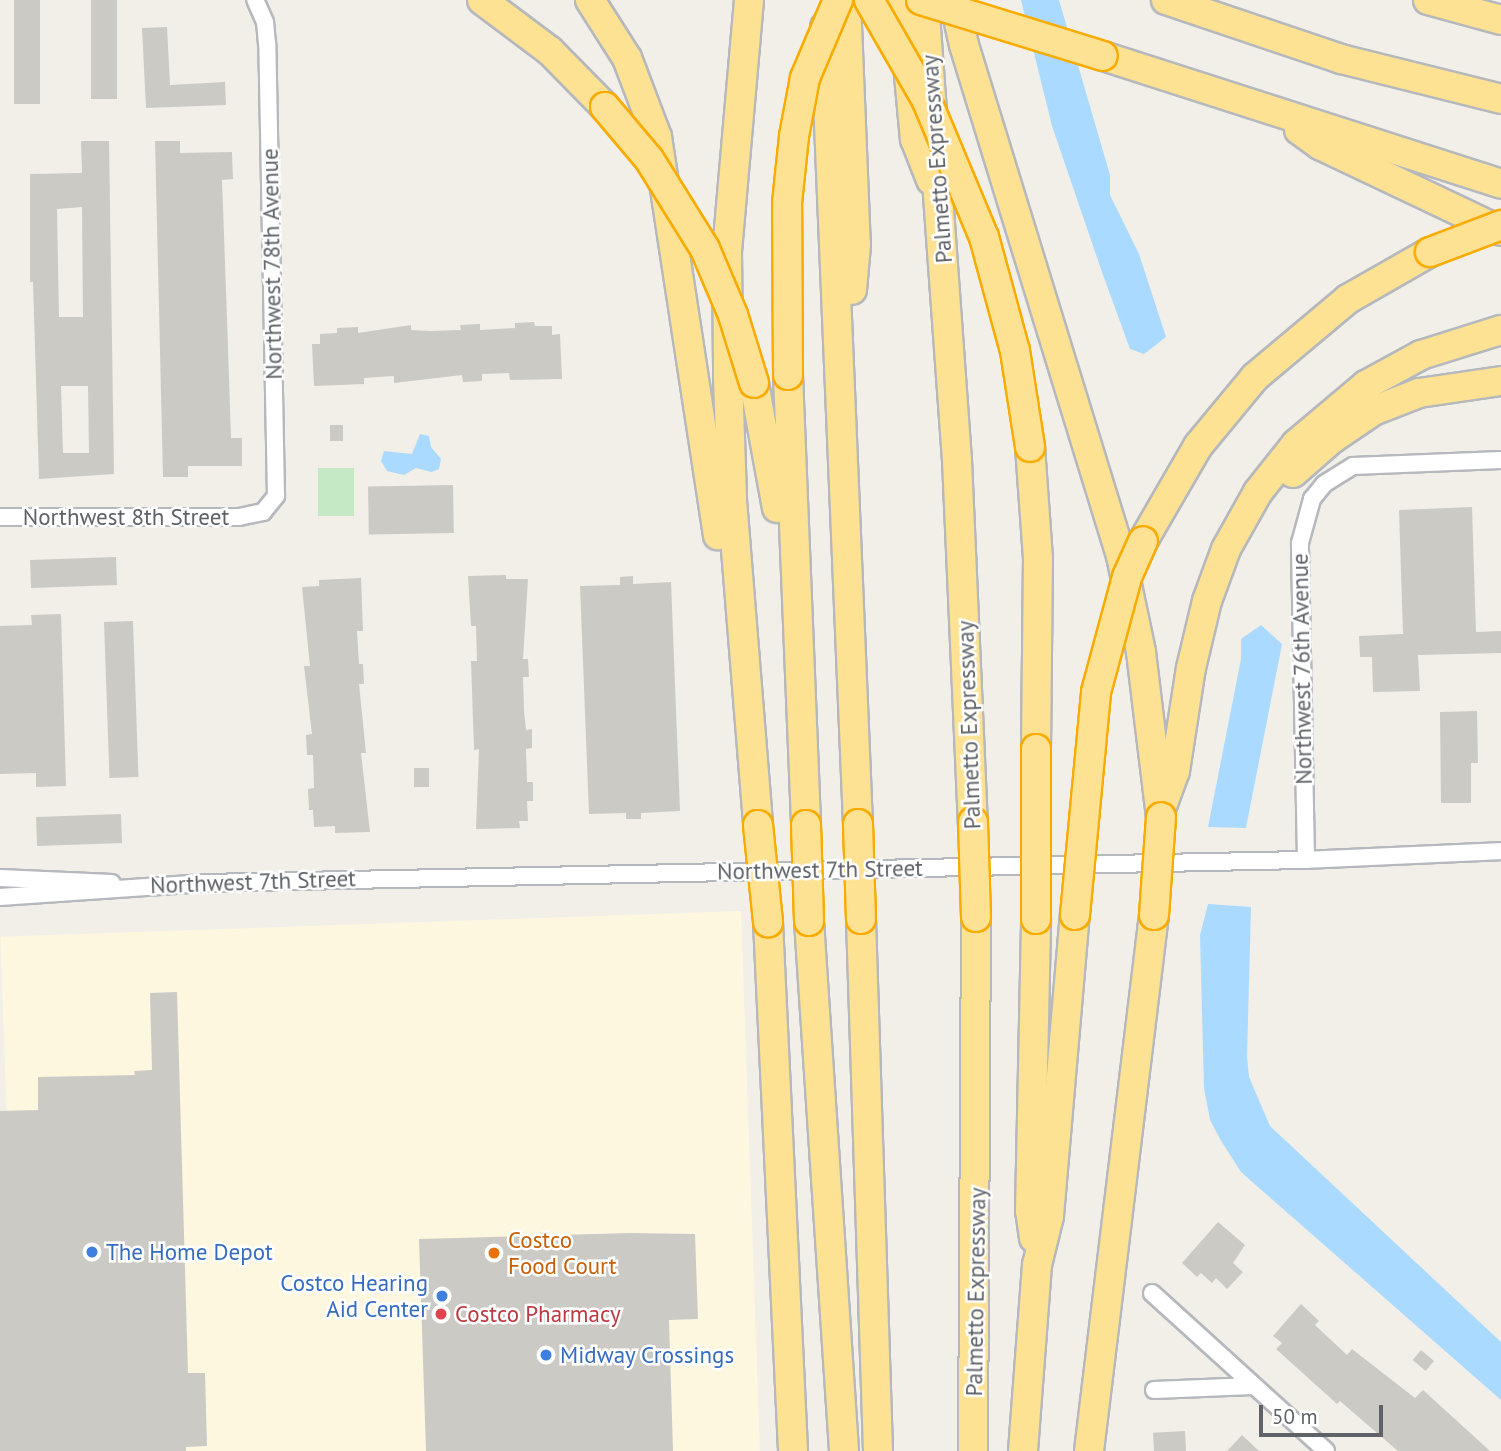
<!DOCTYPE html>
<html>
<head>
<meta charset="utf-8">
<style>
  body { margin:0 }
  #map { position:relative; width:1501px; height:1451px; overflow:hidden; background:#f1efe8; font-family:"PT Sans",sans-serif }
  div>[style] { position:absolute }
  .commercial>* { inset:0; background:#fef7e0; transform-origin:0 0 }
  .green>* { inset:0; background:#c5e8c5; transform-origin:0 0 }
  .water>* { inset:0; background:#aadaff }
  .building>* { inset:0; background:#cccac5; transform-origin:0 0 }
  .roads { filter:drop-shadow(2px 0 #b5b8bc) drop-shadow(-2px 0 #b5b8bc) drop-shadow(0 2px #b5b8bc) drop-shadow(0 -2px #b5b8bc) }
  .street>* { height:16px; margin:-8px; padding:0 8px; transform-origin:8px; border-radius:8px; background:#fff }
  .highway>* { height:28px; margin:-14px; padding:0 14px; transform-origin:14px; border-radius:14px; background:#fde293 }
  .bridges { filter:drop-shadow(2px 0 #f9ab00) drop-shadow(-2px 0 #f9ab00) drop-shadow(0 2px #f9ab00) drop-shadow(0 -2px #f9ab00) }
  .highway-bridge>* { height:28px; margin:-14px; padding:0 14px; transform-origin:14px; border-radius:14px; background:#fde293 }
  .dots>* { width:19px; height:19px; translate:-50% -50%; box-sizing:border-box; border:4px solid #fff; border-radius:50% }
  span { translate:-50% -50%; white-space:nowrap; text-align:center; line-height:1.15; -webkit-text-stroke:5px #fff; paint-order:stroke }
  .street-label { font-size:23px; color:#5f6368 }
  .food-label { font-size:23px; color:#c56008 }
  .left { translate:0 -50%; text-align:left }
  .shop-label { font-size:23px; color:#366cbe }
  .right { translate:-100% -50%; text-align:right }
  .health-label { font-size:23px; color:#be3a42 }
  .scale { position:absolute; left:1259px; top:1405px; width:124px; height:32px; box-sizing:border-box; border:4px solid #5f6368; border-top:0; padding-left:9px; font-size:21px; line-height:24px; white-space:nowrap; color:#5f6368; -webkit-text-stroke:5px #fff; paint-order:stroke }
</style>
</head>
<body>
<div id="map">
  <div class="commercial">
    <div style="left:741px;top:911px;width:540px;height:741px;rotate:88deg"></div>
  </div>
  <div class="green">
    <div style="left:318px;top:468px;width:36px;height:48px"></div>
  </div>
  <div class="water">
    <div style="clip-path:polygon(1021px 0,1059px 0,1110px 175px,1110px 195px,1139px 254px,1166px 337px,1144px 354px,1130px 349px,1103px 275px,1052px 126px)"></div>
    <div style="clip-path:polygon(420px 434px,429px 436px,431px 447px,441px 459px,439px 469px,431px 472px,416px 468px,404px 475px,387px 471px,381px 461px,384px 451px,412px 454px)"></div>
    <div style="clip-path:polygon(1261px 625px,1282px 644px,1246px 828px,1208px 827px,1241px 659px,1241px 639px)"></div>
    <div style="clip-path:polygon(1208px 904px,1251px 907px,1247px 1057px,1249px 1077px,1270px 1126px,1501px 1342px,1501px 1400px,1241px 1172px,1220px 1139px,1210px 1120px,1204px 1088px,1200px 935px)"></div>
  </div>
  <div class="building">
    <div style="left:14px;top:0;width:26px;height:104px"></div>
    <div style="left:91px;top:0;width:26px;height:99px"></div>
    <div style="clip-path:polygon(167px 27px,170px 85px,225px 82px,226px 105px,146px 108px,142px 28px)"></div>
    <div style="clip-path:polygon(evenodd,81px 141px,109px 141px,114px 474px,39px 479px,33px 282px,30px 282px,30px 174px,82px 173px,81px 141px,82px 207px,83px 317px,59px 317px,57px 209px,82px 207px,81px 141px,61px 386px,88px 386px,89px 453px,63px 453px,61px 386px)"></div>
    <div style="clip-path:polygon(155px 141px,180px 141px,180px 153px,232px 152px,233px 179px,222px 180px,227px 318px,231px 438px,242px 438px,242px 466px,188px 466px,188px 477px,163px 477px)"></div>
    <div style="clip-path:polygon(534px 322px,535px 326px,552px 326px,552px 335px,560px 334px,562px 379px,510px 380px,509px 373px,482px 374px,482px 381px,463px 382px,462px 375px,394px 383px,394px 376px,364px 378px,364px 384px,314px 386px,312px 344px,320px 344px,320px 334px,337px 333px,337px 328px,358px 327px,358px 333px,411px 325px,411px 330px,430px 331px,461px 330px,460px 325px,480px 324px,480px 330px,515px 328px,515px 323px)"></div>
    <div style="left:330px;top:425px;width:13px;height:16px"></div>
    <div style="left:453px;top:485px;width:48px;height:85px;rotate:89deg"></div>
    <div style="clip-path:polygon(1472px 507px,1476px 632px,1501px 631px,1501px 653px,1418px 655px,1420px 691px,1373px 692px,1372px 657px,1360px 657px,1359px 636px,1403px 634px,1399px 510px)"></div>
    <div style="left:116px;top:557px;width:28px;height:86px;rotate:88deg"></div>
    <div style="clip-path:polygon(506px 575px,506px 579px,528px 579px,523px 659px,528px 659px,529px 677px,523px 677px,524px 711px,526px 730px,532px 729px,532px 748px,526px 749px,527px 782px,533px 782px,533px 801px,527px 801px,528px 821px,519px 821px,520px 828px,476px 829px,479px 749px,474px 750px,471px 661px,477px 661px,476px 626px,471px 626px,468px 576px)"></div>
    <div style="clip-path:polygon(633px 576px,633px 584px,671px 582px,680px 811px,641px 813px,641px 819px,626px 819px,626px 813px,589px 814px,580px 586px,620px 585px,620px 577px)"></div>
    <div style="clip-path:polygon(361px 578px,363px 631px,357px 631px,359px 664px,363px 664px,364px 684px,359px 684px,366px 753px,361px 753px,370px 832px,335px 833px,335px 826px,314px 827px,313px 810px,309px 810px,308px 789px,314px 788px,313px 755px,307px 755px,306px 735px,312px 734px,304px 666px,310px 666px,302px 587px,319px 586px,319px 580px)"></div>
    <div style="clip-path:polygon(61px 614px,66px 786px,36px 787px,36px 773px,0 774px,0 626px,32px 625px,31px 615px)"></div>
    <div style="left:133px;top:621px;width:156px;height:29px;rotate:88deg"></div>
    <div style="clip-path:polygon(1477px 711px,1478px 763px,1471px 763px,1471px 803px,1441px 803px,1440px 712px)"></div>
    <div style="left:414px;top:768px;width:15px;height:19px"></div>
    <div style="left:121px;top:814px;width:29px;height:85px;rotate:88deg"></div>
    <div style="clip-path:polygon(177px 992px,188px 1373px,205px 1373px,207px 1446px,186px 1447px,186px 1451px,0 1451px,0 1111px,38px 1110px,38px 1077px,135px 1075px,134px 1071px,152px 1070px,150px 993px)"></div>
    <div style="clip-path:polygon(1218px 1222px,1245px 1245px,1233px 1263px,1243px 1272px,1227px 1289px,1216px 1278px,1212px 1283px,1201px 1273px,1197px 1277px,1182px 1263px)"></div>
    <div style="clip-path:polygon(629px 1233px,695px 1234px,698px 1319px,669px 1320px,673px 1451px,426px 1451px,419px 1239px)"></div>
    <div style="clip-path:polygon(1301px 1304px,1319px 1321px,1315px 1325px,1347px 1355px,1352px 1349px,1415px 1398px,1423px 1390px,1490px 1451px,1398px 1451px,1340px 1401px,1337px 1404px,1276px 1349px,1282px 1343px,1273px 1336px)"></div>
    <div style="left:1421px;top:1350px;width:17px;height:13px;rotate:40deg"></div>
    <div style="left:1185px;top:1431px;width:20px;height:32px;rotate:87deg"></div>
    <div style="clip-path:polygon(1242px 1435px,1259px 1451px,1227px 1451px)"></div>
  </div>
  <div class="roads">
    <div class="street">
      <div style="left:0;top:517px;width:239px"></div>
      <div style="left:239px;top:517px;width:25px;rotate:-12deg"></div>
      <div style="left:263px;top:512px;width:21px;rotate:-51deg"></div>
      <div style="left:276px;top:496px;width:452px;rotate:-91.1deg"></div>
      <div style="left:267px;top:44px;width:22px;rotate:-95deg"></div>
      <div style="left:265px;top:22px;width:24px;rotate:-114deg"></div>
      <div style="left:1306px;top:860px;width:317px;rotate:-91.1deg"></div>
      <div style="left:1300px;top:543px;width:46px;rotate:-74.7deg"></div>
      <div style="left:1312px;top:499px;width:19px;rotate:-51deg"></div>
      <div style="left:1324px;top:484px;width:34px;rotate:-32deg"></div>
      <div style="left:1353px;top:466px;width:148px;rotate:-2.3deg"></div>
      <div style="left:0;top:878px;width:112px;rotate:2.6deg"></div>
      <div style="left:0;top:897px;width:205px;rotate:-3.9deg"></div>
      <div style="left:205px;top:883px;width:1101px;rotate:-1.2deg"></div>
      <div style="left:1306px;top:860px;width:195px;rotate:-2.6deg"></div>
      <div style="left:1152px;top:1293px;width:235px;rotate:42.2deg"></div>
      <div style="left:1154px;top:1390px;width:99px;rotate:-2.3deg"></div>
    </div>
    <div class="highway">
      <div style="left:482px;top:0;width:85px;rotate:36.9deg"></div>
      <div style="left:550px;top:51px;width:78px;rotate:45.5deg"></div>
      <div style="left:590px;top:0;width:69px;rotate:57.5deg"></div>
      <div style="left:627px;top:58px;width:85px;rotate:69.2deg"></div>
      <div style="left:657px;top:137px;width:403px;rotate:81.3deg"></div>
      <div style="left:749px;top:0;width:251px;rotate:95deg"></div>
      <div style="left:727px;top:250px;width:127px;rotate:89.5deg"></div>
      <div style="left:728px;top:377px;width:123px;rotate:88.1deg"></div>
      <div style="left:732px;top:500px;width:326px;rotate:85.4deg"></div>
      <div style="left:846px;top:0;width:245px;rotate:87.7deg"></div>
      <div style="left:856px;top:245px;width:45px;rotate:95.1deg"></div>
      <div style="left:902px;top:0;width:140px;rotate:84.7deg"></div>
      <div style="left:915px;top:139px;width:44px;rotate:68.7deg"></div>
      <div style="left:924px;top:0;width:461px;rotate:85.9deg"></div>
      <div style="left:957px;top:460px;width:362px;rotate:87.5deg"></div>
      <div style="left:954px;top:0;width:46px;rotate:77.5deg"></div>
      <div style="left:964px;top:45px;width:535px;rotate:72.92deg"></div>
      <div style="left:1121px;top:556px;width:98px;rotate:78.2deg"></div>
      <div style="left:1141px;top:652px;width:166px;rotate:83.1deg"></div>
      <div style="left:1166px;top:0;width:185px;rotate:18.6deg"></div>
      <div style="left:1341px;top:59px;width:165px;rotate:14deg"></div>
      <div style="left:1428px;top:0;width:76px;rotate:15.3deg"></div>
      <div style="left:825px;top:27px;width:798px;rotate:87.63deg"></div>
      <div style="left:1103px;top:56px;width:418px;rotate:17.8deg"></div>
      <div style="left:1299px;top:130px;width:26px;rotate:36deg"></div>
      <div style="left:1320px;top:145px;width:200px;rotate:25.4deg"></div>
      <div style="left:788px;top:375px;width:450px;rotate:87.7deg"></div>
      <div style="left:754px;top:383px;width:127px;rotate:79.6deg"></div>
      <div style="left:1030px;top:447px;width:111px;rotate:85.9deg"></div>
      <div style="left:1038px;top:558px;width:191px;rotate:90.6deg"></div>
      <div style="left:1293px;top:473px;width:52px;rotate:-41.1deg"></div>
      <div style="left:1332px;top:439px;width:50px;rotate:-34.3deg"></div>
      <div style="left:1373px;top:411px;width:49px;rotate:-21.4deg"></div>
      <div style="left:1419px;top:393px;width:83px;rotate:-8.3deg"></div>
      <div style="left:1143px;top:541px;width:110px;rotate:-59.9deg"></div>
      <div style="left:1198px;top:446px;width:89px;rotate:-50.4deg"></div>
      <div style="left:1255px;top:377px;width:121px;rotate:-40deg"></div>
      <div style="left:1348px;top:299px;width:95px;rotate:-29.8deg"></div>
      <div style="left:1161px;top:809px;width:40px;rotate:-69.8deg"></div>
      <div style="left:1175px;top:771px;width:104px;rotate:-81.2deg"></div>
      <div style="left:1191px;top:668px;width:69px;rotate:-76.6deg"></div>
      <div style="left:1207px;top:601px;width:55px;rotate:-69.9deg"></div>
      <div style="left:1226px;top:549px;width:65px;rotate:-60.7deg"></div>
      <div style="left:1258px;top:492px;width:61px;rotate:-51.6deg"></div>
      <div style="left:1296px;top:444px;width:92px;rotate:-40.1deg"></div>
      <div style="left:1366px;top:385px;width:63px;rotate:-28.6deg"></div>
      <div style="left:1421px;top:355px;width:84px;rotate:-17.4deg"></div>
      <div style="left:861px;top:919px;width:532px;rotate:88.17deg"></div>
      <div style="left:809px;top:921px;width:531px;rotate:86.22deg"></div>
      <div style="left:768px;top:922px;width:530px;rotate:87.29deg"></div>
      <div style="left:1034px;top:1238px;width:27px;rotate:-98deg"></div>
      <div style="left:1030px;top:1211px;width:292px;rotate:-88.8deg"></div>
      <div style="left:973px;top:1451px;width:534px;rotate:-89.68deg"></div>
      <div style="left:1023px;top:1451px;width:187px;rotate:-85.7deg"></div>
      <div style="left:1037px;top:1265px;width:50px;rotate:-76.2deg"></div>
      <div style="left:1049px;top:1216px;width:302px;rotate:-85.1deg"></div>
      <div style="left:1089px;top:1451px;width:540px;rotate:-83.09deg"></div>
    </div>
  </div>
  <div class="bridges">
    <div class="highway-bridge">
      <div style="left:869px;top:0;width:116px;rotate:60.1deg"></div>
      <div style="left:927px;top:101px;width:147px;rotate:67.3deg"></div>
      <div style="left:984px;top:237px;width:118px;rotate:74.8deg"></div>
      <div style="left:1015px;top:351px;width:97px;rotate:81.1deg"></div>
      <div style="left:921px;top:0;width:190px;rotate:17.1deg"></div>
      <div style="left:605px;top:107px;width:68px;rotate:49.8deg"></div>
      <div style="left:649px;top:159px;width:106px;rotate:58.1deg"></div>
      <div style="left:705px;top:249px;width:72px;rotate:67deg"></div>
      <div style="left:733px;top:315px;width:71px;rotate:72.8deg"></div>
      <div style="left:1430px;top:252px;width:76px;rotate:-20.8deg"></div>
      <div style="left:788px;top:375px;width:172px;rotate:-90.3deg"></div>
      <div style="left:787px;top:203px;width:67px;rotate:-84deg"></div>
      <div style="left:794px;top:136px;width:59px;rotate:-79.3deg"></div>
      <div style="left:805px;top:78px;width:85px;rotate:-67.1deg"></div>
      <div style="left:973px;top:822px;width:95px;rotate:88.2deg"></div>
      <div style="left:858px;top:824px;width:95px;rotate:88.2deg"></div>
      <div style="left:758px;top:825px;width:98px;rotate:84.1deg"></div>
      <div style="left:806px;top:825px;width:96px;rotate:88.2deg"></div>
      <div style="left:1075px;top:915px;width:224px;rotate:-84.6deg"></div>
      <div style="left:1096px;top:692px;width:119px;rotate:-74.9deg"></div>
      <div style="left:1127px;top:577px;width:39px;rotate:-66deg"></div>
      <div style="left:1154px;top:915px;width:98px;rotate:-85.9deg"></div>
      <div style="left:1036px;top:919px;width:170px;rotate:-90deg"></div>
    </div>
  </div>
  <div class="dots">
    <div style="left:92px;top:1252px;background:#3f7fe0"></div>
    <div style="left:494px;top:1253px;background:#e8710a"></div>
    <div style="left:442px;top:1296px;background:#3f7fe0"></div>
    <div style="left:441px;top:1314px;background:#e0444e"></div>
    <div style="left:546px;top:1355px;background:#3f7fe0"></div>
  </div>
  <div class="street-label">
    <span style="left:937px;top:159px;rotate:-94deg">Palmetto Expressway</span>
    <span style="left:272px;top:264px;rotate:-91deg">Northwest 78th Avenue</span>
    <span style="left:126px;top:517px">Northwest 8th Street</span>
    <span style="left:1302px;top:669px;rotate:-91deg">Northwest 76th Avenue</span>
    <span style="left:969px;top:725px;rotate:-92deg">Palmetto Expressway</span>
    <span style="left:820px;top:870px;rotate:-1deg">Northwest 7th Street</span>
    <span style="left:253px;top:882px;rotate:-2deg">Northwest 7th Street</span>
    <span style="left:976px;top:1292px;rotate:-89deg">Palmetto Expressway</span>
  </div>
  <div class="food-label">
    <span class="left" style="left:508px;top:1253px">Costco<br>Food Court</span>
  </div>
  <div class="shop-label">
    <span class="left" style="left:106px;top:1252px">The Home Depot</span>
    <span class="right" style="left:428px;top:1296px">Costco Hearing<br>Aid Center</span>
    <span class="left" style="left:560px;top:1355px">Midway Crossings</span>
  </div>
  <div class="health-label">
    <span class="left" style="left:455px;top:1314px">Costco Pharmacy</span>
  </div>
  <div class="scale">50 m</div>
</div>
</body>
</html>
